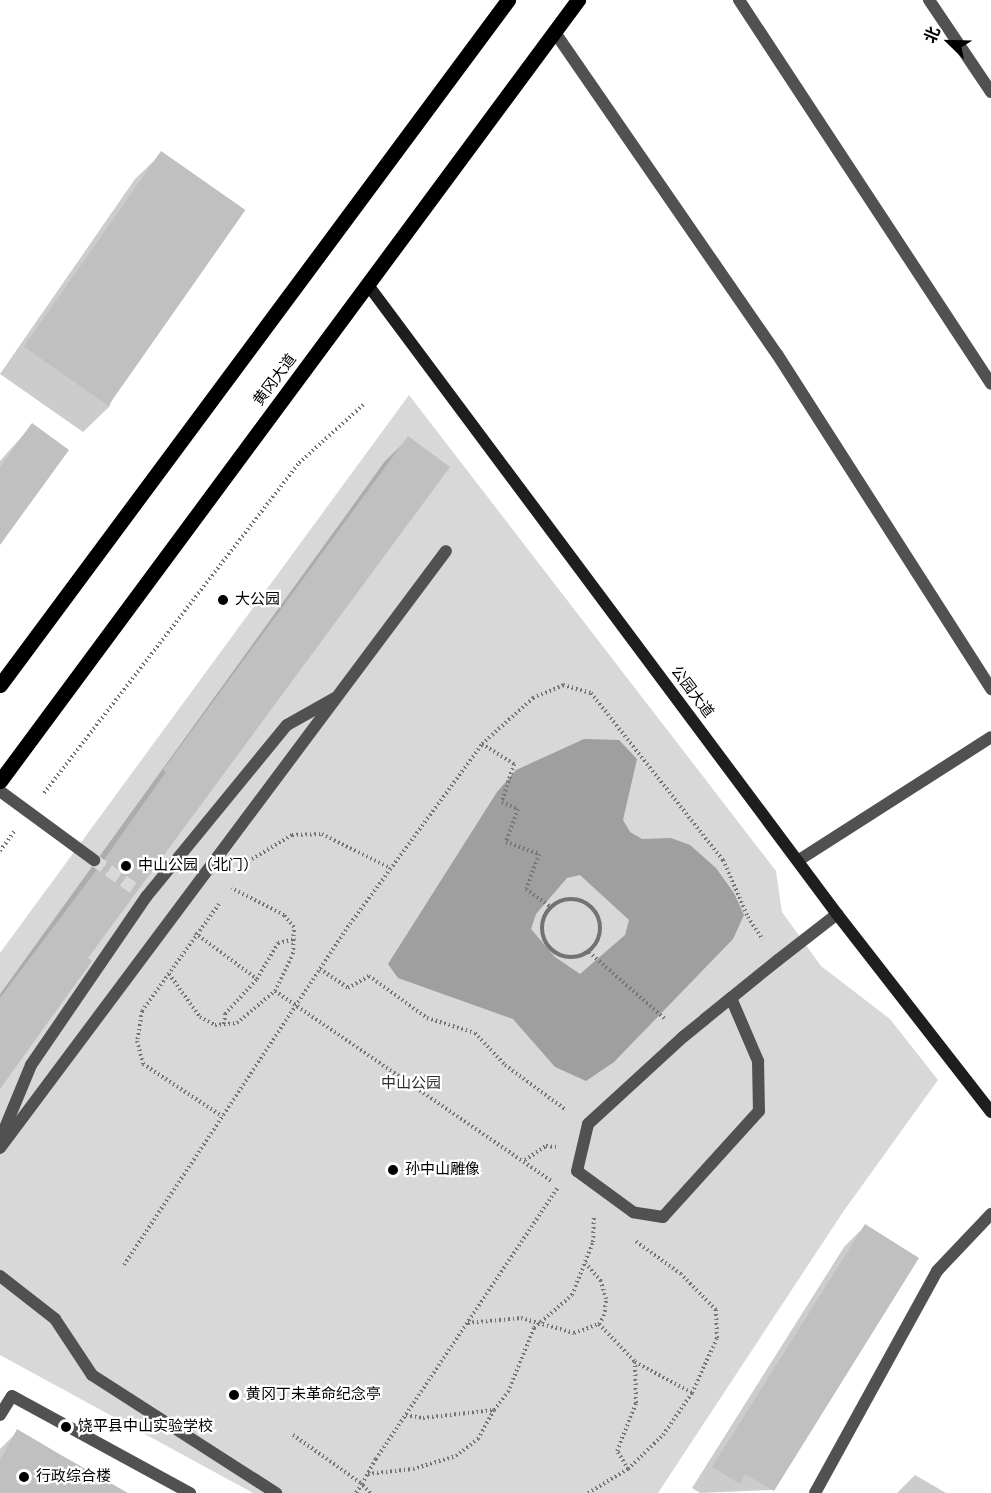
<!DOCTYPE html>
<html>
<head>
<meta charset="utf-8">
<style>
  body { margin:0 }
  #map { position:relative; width:991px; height:1493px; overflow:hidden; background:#fff; font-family:"Work Sans","Noto Sans SC",sans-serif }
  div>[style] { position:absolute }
  .green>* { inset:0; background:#d8d8d8 }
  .water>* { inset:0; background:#9f9f9f }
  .shadow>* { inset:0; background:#0003 }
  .building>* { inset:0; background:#c0c0c0; transform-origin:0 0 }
  .minor-tunnel>* { height:12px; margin-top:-6px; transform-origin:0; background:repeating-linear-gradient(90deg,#d9d9d9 0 12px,transparent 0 18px) }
  .path>* { height:4px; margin-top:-2px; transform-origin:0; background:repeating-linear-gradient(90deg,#737373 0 1.5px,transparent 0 4.5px) }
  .path>.ring { margin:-2px; padding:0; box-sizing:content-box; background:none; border:4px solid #737373; border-radius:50% }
  .service>* { height:12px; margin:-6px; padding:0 6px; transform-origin:6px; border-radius:6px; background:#515151 }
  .minor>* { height:12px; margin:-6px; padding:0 6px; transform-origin:6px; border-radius:6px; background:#515151 }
  .secondary>* { height:12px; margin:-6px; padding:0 6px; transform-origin:6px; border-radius:6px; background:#1e1e1e }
  .primary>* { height:15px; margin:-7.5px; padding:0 7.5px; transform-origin:7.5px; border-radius:7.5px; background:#000 }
  .dots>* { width:16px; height:16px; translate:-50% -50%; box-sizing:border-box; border:3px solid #fff; border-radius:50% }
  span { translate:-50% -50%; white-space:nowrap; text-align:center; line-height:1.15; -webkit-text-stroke:4.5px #fff; paint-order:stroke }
  .street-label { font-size:15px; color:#000 }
  .poi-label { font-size:15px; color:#000 }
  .left { translate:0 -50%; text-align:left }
  .park-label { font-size:15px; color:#2f2f2f }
  .north { position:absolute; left:919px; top:12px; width:60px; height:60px; -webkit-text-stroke:4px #fff; paint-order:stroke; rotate:293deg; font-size:16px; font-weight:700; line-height:24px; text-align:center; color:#000 }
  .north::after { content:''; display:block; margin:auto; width:21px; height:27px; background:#000; clip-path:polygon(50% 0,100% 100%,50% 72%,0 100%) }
</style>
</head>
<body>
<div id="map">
  <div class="green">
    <div style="clip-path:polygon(409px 395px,776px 871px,782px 912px,821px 966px,890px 1019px,938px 1080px,843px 1212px,658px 1493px,253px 1493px,0 1355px,0 953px)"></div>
  </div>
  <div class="water">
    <div style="clip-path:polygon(evenodd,584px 739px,619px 740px,637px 759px,623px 820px,630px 832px,642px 839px,671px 838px,690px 845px,716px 868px,734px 893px,744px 915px,733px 939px,614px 1062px,586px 1081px,555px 1067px,513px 1019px,398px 978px,388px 964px,497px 792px,516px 770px,584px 739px,580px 875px,629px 920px,625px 935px,580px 974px,555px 957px,531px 929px,536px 914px,567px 878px,580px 875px)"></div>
  </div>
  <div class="shadow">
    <div style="clip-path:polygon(162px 153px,110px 406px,83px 432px,0 374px,135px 179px)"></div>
    <div style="clip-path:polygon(32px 425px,0 543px,0 461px)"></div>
    <div style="clip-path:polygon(409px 438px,86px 959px,0 1084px,0 994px,385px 461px)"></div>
    <div style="clip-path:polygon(865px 1226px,917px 1259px,772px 1490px,700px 1493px,692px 1488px,844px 1247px)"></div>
    <div style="clip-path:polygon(18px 1431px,125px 1493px,0 1493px,0 1449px)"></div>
    <div style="clip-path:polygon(915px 1475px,946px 1493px,897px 1493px)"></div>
  </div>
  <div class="building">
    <div style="left:161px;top:151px;width:103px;height:239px;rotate:35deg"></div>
    <div style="clip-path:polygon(32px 423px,69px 450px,0 545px,0 467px)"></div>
    <div style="clip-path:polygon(408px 436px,450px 467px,88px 958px,92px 961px,0 1089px,0 998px,101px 864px,166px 772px,163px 770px)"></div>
    <div style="clip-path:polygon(865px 1224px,919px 1258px,774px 1491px,745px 1474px,740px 1484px,712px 1467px)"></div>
    <div style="clip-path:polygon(17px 1429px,61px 1455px,128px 1493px,0 1493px,0 1461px)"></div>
  </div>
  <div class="minor-tunnel">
    <div style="left:94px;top:860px;width:64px;rotate:35.4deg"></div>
  </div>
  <div class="path">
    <div style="left:482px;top:744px;width:38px;rotate:32deg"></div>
    <div style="left:514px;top:764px;width:40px;rotate:108deg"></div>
    <div style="left:502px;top:802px;width:17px;rotate:24deg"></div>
    <div style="left:518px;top:809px;width:35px;rotate:110deg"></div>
    <div style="left:506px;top:842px;width:35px;rotate:20deg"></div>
    <div style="left:539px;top:854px;width:37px;rotate:110deg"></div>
    <div style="left:526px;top:889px;width:31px;rotate:36deg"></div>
    <div style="left:44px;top:793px;width:417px;rotate:-52.3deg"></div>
    <div style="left:299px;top:463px;width:88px;rotate:-42.2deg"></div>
    <div style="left:0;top:851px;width:24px;rotate:-54deg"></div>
    <div style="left:252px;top:859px;width:47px;rotate:-31deg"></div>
    <div style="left:292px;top:835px;width:30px;rotate:-2deg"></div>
    <div style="left:322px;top:834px;width:76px;rotate:26.6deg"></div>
    <div class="ring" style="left:542px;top:899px;width:54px;height:54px"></div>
    <div style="left:219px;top:904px;width:132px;rotate:125.7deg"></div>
    <div style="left:142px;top:1011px;width:30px;rotate:99deg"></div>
    <div style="left:137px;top:1041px;width:24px;rotate:75deg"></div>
    <div style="left:143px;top:1064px;width:95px;rotate:33.4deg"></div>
    <div style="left:195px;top:933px;width:77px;rotate:36.6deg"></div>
    <div style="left:589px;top:952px;width:103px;rotate:41.4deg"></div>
    <div style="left:320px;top:969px;width:34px;rotate:34deg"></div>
    <div style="left:348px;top:988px;width:24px;rotate:-30deg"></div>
    <div style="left:369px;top:976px;width:72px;rotate:35.9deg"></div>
    <div style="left:427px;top:1018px;width:50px;rotate:17.4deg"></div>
    <div style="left:475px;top:1033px;width:44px;rotate:46.8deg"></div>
    <div style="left:505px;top:1065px;width:76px;rotate:36.4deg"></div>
    <div style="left:169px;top:974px;width:53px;rotate:54.2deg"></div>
    <div style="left:200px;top:1017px;width:17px;rotate:28deg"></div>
    <div style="left:215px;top:1025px;width:22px;rotate:-5deg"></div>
    <div style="left:237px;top:1023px;width:50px;rotate:-40.1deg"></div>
    <div style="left:275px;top:991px;width:41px;rotate:-64.1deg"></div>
    <div style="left:293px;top:954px;width:27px;rotate:-88deg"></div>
    <div style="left:294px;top:927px;width:16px;rotate:-130deg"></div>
    <div style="left:284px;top:915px;width:59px;rotate:-153deg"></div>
    <div style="left:275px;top:991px;width:335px;rotate:34.5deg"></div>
    <div style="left:224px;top:1024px;width:10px;rotate:-84deg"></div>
    <div style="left:225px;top:1014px;width:47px;rotate:-47.6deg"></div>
    <div style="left:257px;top:979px;width:42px;rotate:-59.7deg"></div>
    <div style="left:278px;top:943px;width:18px;rotate:-13deg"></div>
    <div style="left:525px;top:1160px;width:25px;rotate:-34deg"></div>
    <div style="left:546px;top:1146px;width:10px;rotate:6deg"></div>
    <div style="left:124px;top:1265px;width:409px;rotate:-56.5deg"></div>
    <div style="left:350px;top:924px;width:223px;rotate:-53.7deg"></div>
    <div style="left:482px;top:744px;width:69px;rotate:-42deg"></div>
    <div style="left:533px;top:698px;width:33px;rotate:-23deg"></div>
    <div style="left:563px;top:685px;width:29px;rotate:16deg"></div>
    <div style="left:591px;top:693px;width:213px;rotate:51.7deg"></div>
    <div style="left:723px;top:860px;width:62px;rotate:66.3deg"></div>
    <div style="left:748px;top:917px;width:27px;rotate:57deg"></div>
    <div style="left:468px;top:1323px;width:53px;rotate:-5.4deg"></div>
    <div style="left:521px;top:1318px;width:55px;rotate:15.8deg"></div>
    <div style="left:574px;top:1333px;width:27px;rotate:-20deg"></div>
    <div style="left:599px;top:1324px;width:9px;rotate:-58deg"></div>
    <div style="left:604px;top:1316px;width:17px;rotate:-83deg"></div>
    <div style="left:606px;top:1299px;width:19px;rotate:-106deg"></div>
    <div style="left:601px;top:1281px;width:23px;rotate:-131deg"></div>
    <div style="left:599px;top:1324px;width:52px;rotate:46.5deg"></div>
    <div style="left:635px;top:1362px;width:65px;rotate:28.5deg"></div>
    <div style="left:406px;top:1415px;width:17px;rotate:10deg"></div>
    <div style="left:423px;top:1418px;width:71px;rotate:-6.4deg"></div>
    <div style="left:494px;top:1410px;width:23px;rotate:-52deg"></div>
    <div style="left:508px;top:1392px;width:69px;rotate:-67.9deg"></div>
    <div style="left:534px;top:1328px;width:50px;rotate:-41deg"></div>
    <div style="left:572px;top:1295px;width:57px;rotate:-68.4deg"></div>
    <div style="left:593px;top:1242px;width:25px;rotate:-88deg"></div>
    <div style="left:293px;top:1435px;width:85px;rotate:35.4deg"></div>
    <div style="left:362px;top:1484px;width:11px;rotate:124deg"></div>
    <div style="left:628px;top:1469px;width:21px;rotate:-121deg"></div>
    <div style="left:617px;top:1451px;width:52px;rotate:-68.4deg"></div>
    <div style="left:636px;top:1403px;width:41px;rotate:-91.4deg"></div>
    <div style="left:368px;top:1474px;width:45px;rotate:-6.3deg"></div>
    <div style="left:413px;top:1469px;width:45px;rotate:-16.8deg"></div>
    <div style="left:456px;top:1456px;width:28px;rotate:-38deg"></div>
    <div style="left:478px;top:1439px;width:33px;rotate:-61deg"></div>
    <div style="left:370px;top:1493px;width:12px;rotate:-132deg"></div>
    <div style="left:362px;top:1484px;width:29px;rotate:-61deg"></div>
    <div style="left:376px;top:1459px;width:327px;rotate:-56.2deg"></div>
    <div style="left:588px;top:1493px;width:47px;rotate:-31deg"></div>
    <div style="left:628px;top:1469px;width:49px;rotate:-44.2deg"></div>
    <div style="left:663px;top:1435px;width:51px;rotate:-55.4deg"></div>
    <div style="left:692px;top:1393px;width:60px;rotate:-65.6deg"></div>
    <div style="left:717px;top:1338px;width:28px;rotate:-92deg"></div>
    <div style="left:716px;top:1310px;width:50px;rotate:-134.2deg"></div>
    <div style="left:681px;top:1274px;width:57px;rotate:-144.3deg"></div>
  </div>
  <div class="service">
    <div style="left:739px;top:0;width:459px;rotate:56.7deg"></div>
    <div style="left:929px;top:0;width:111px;rotate:56deg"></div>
    <div style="left:0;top:1415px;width:22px;rotate:-58deg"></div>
    <div style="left:12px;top:1396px;width:203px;rotate:28.6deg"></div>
  </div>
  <div class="minor">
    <div style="left:556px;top:34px;width:389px;rotate:55.4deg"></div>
    <div style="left:777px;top:354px;width:398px;rotate:57.4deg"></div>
    <div style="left:0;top:791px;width:117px;rotate:36.3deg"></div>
    <div style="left:799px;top:860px;width:228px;rotate:-32.6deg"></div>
    <div style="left:731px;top:998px;width:69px;rotate:66.8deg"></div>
    <div style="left:758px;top:1061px;width:50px;rotate:88.9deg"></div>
    <div style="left:759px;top:1111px;width:143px;rotate:132.2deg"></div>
    <div style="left:663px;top:1217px;width:30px;rotate:-171deg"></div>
    <div style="left:633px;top:1212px;width:69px;rotate:-143.8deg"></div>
    <div style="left:577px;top:1171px;width:48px;rotate:-76.8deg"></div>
    <div style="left:588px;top:1124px;width:129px;rotate:-42.5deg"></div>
    <div style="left:683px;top:1037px;width:28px;rotate:-39deg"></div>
    <div style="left:705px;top:1019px;width:33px;rotate:-39deg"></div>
    <div style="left:731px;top:998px;width:60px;rotate:-39deg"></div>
    <div style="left:778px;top:960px;width:75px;rotate:-37.9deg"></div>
    <div style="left:0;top:1140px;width:81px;rotate:-67.5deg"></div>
    <div style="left:31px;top:1065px;width:204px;rotate:-55.6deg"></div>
    <div style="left:146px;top:897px;width:222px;rotate:-50.7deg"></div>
    <div style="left:287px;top:725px;width:55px;rotate:-29.4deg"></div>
    <div style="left:0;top:1148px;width:745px;rotate:-53.24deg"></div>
    <div style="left:0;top:1276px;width:70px;rotate:38deg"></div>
    <div style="left:55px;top:1319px;width:67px;rotate:56.5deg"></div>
    <div style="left:92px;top:1375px;width:219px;rotate:32.7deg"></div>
    <div style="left:815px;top:1493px;width:253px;rotate:-61.2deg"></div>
    <div style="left:937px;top:1271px;width:79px;rotate:-46.5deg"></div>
  </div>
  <div class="secondary">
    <div style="left:371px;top:289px;width:780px;rotate:53.29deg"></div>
    <div style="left:837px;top:914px;width:251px;rotate:52.1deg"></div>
  </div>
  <div class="primary">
    <div style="left:0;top:685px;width:853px;rotate:-53.44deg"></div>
    <div style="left:0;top:781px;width:972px;rotate:-53.5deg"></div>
  </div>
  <div class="dots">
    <div style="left:223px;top:600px;background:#000"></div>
    <div style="left:126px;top:866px;background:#000"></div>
    <div style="left:393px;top:1170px;background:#000"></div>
    <div style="left:234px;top:1395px;background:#000"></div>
    <div style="left:66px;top:1427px;background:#000"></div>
    <div style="left:24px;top:1477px;background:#000"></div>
  </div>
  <div class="street-label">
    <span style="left:275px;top:380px;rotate:-53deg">黄冈大道</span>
    <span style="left:692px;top:692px;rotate:53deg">公园大道</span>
  </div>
  <div class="poi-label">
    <span class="left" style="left:235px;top:600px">大公园</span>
    <span class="left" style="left:138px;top:866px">中山公园（北门）</span>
    <span class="left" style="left:405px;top:1170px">孙中山雕像</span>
    <span class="left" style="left:246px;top:1395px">黄冈丁未革命纪念亭</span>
    <span class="left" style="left:78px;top:1427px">饶平县中山实验学校</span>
    <span class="left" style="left:36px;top:1477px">行政综合楼</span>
  </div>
  <div class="park-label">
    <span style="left:411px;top:1084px">中山公园</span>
  </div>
  <div class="north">北</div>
</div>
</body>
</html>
